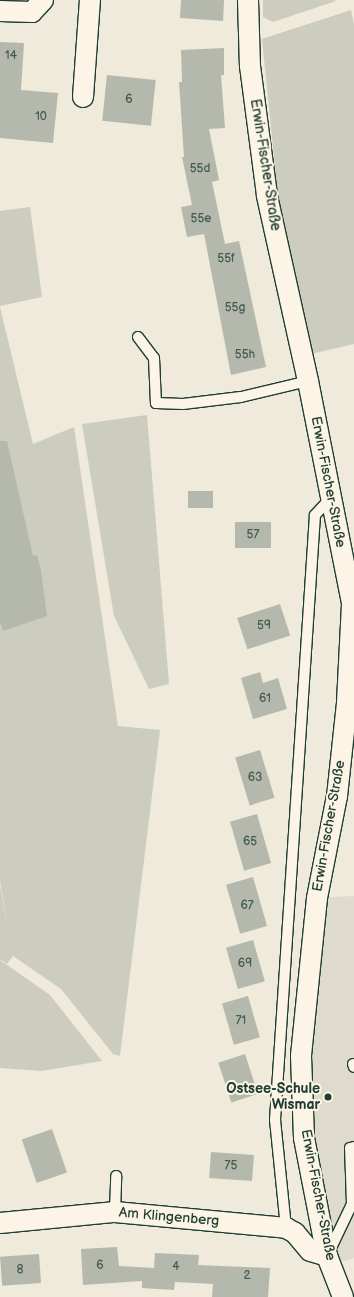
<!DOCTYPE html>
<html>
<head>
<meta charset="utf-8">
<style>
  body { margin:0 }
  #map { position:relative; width:354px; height:1297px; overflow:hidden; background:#efeada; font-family:"Balsamiq Sans",sans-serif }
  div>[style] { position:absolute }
  .built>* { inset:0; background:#dedbcc }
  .green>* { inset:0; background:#cccdbf }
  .building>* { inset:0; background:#b5b9ad; transform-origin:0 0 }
  .roads { filter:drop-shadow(1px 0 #1f3d34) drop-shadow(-1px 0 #1f3d34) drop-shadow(0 1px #1f3d34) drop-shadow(0 -1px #1f3d34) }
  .lane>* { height:10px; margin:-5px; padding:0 5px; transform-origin:5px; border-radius:5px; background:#fcf5e5 }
  .street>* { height:20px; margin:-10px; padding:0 10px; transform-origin:10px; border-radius:10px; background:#fcf5e5 }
  .dots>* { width:11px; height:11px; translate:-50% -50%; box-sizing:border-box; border:2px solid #fcf5e5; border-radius:50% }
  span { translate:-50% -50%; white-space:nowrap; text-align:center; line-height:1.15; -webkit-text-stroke:4px #fcf5e5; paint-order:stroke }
  .number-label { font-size:12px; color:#445c52 }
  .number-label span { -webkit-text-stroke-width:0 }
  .street-label { font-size:14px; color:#1f3d34 }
  .poi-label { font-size:14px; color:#1f3d34; font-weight:700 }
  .right { translate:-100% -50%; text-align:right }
</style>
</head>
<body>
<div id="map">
  <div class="built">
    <div style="clip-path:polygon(354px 896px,354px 1258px,344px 1261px,327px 1256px,304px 1138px,317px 898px)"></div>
  </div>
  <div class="green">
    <div style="clip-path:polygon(263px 0,334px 0,336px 1px,273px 22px,263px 17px)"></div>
    <div style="clip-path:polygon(351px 10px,354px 25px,354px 344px,311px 354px,278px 196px,262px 39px)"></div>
    <div style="clip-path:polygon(30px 207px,42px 297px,0 306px,0 211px)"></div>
    <div style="clip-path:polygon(0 307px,33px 444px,74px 427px,118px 726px,160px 730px,120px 1056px,113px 1054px,61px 989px,13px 956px,7px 964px,0 959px,0 885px,9px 933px,0 881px)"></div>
    <div style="clip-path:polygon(147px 415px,169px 684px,149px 689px,114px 616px,82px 424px)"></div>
    <div style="clip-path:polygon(0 960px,50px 995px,102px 1061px,41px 1071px,0 1068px)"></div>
  </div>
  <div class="building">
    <div style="clip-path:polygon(181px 0,224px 0,223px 21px,180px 18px)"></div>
    <div style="clip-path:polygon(0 42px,24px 43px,21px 90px,58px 93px,53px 143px,0 138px)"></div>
    <div style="clip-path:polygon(224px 48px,224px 75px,221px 75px,225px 128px,209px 129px,219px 180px,212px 182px,225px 244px,239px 241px,266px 367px,231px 375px,204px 234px,187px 237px,181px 207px,192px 205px,182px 157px,184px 157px,179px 82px,182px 82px,181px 50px)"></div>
    <div style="left:107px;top:75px;width:49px;height:46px;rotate:6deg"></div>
    <div style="clip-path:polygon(0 441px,7px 441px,33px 556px,37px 555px,41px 570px,47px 616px,3px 631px,0 622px)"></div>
    <div style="left:188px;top:491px;width:25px;height:17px"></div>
    <div style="left:271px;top:522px;width:26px;height:36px;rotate:90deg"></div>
    <div style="left:280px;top:604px;width:33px;height:45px;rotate:72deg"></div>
    <div style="clip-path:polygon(260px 672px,263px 683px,278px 678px,287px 709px,253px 719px,241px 678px)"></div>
    <div style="left:260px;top:750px;width:50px;height:26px;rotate:73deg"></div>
    <div style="left:257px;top:814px;width:51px;height:28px;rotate:74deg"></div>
    <div style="left:253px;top:877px;width:51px;height:28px;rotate:74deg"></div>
    <div style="left:253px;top:940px;width:43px;height:28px;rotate:74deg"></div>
    <div style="left:248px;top:996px;width:43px;height:27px;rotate:74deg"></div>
    <div style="left:245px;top:1054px;width:42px;height:28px;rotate:72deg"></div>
    <div style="left:52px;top:1129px;width:46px;height:32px;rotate:71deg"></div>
    <div style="left:211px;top:1152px;width:43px;height:26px;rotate:4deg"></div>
    <div style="clip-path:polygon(117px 1247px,119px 1266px,154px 1268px,155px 1253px,199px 1255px,198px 1265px,270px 1268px,268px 1297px,212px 1297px,213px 1284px,175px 1282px,174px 1290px,142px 1288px,142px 1281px,83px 1285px,81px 1249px)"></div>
    <div style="left:39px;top:1254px;width:29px;height:39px;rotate:86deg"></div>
  </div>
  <div class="roads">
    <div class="lane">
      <div style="left:138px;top:337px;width:26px;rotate:53deg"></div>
      <div style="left:154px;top:358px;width:45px;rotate:87.5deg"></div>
      <div style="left:156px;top:403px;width:27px;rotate:2deg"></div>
      <div style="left:183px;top:404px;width:58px;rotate:-6.9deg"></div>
      <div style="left:241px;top:397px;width:69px;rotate:-13.4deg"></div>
      <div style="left:353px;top:1064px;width:3px;rotate:72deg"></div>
      <div style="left:115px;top:1212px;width:36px;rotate:-88deg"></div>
      <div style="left:286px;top:1228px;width:109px;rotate:-95.8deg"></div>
      <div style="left:275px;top:1120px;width:606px;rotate:-86.22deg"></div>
      <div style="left:315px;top:515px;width:22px;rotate:-47deg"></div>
      <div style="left:329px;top:1252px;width:53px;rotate:-64.4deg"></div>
      <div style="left:352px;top:1204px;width:56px;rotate:-92deg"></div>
      <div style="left:350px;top:1148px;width:4px;rotate:-14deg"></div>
    </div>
    <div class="street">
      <div style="left:248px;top:0;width:66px;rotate:88.3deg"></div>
      <div style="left:250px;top:66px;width:131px;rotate:82.5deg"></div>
      <div style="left:267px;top:196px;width:189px;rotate:77.5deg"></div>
      <div style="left:308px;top:381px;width:227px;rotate:78.8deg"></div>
      <div style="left:352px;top:604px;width:99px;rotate:92.9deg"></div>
      <div style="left:347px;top:703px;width:94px;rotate:96.1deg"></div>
      <div style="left:337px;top:796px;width:104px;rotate:101.1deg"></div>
      <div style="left:317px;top:898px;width:159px;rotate:95.8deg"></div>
      <div style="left:301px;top:1056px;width:82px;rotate:87.9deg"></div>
      <div style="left:304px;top:1138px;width:120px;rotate:79deg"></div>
      <div style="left:327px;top:1256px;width:44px;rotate:68.7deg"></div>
      <div style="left:0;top:11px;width:32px;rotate:2deg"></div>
      <div style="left:32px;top:12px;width:16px;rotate:-47deg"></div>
      <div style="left:83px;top:97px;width:97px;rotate:-85.9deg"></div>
      <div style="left:0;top:1223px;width:116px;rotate:-5.5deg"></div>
      <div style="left:115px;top:1212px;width:172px;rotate:5.3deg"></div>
      <div style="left:286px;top:1228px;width:10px;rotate:29deg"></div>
      <div style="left:295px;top:1233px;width:23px;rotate:50deg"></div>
      <div style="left:310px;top:1251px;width:18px;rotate:16deg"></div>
    </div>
  </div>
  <div class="dots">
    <div style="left:328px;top:1097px;background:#1f3d34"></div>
  </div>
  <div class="number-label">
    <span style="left:11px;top:56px">14</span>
    <span style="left:129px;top:100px">6</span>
    <span style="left:41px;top:117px">10</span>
    <span style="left:200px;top:169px">55d</span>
    <span style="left:201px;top:219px">55e</span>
    <span style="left:226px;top:259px">55f</span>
    <span style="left:235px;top:308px">55g</span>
    <span style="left:245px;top:355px">55h</span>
    <span style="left:253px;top:535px">57</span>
    <span style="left:264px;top:626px">59</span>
    <span style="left:265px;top:699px">61</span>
    <span style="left:255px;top:778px">63</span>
    <span style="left:250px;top:842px">65</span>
    <span style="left:247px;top:906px">67</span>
    <span style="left:245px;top:964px">69</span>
    <span style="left:241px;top:1021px">71</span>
    <span style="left:231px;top:1166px">75</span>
    <span style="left:100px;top:1266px">6</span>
    <span style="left:176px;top:1267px">4</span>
    <span style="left:20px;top:1270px">8</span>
    <span style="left:247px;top:1276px">2</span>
  </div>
  <div class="street-label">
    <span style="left:265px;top:165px;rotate:81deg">Erwin-Fischer-Straße</span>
    <span style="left:328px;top:482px;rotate:79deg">Erwin-Fischer-Straße</span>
    <span style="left:329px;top:826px;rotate:-80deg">Erwin-Fischer-Straße</span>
    <span style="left:318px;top:1195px;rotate:79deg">Erwin-Fischer-Straße</span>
    <span style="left:169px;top:1217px;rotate:5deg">Am Klingenberg</span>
  </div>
  <div class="poi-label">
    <span class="right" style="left:320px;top:1097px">Ostsee-Schule<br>Wismar</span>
  </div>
</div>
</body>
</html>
